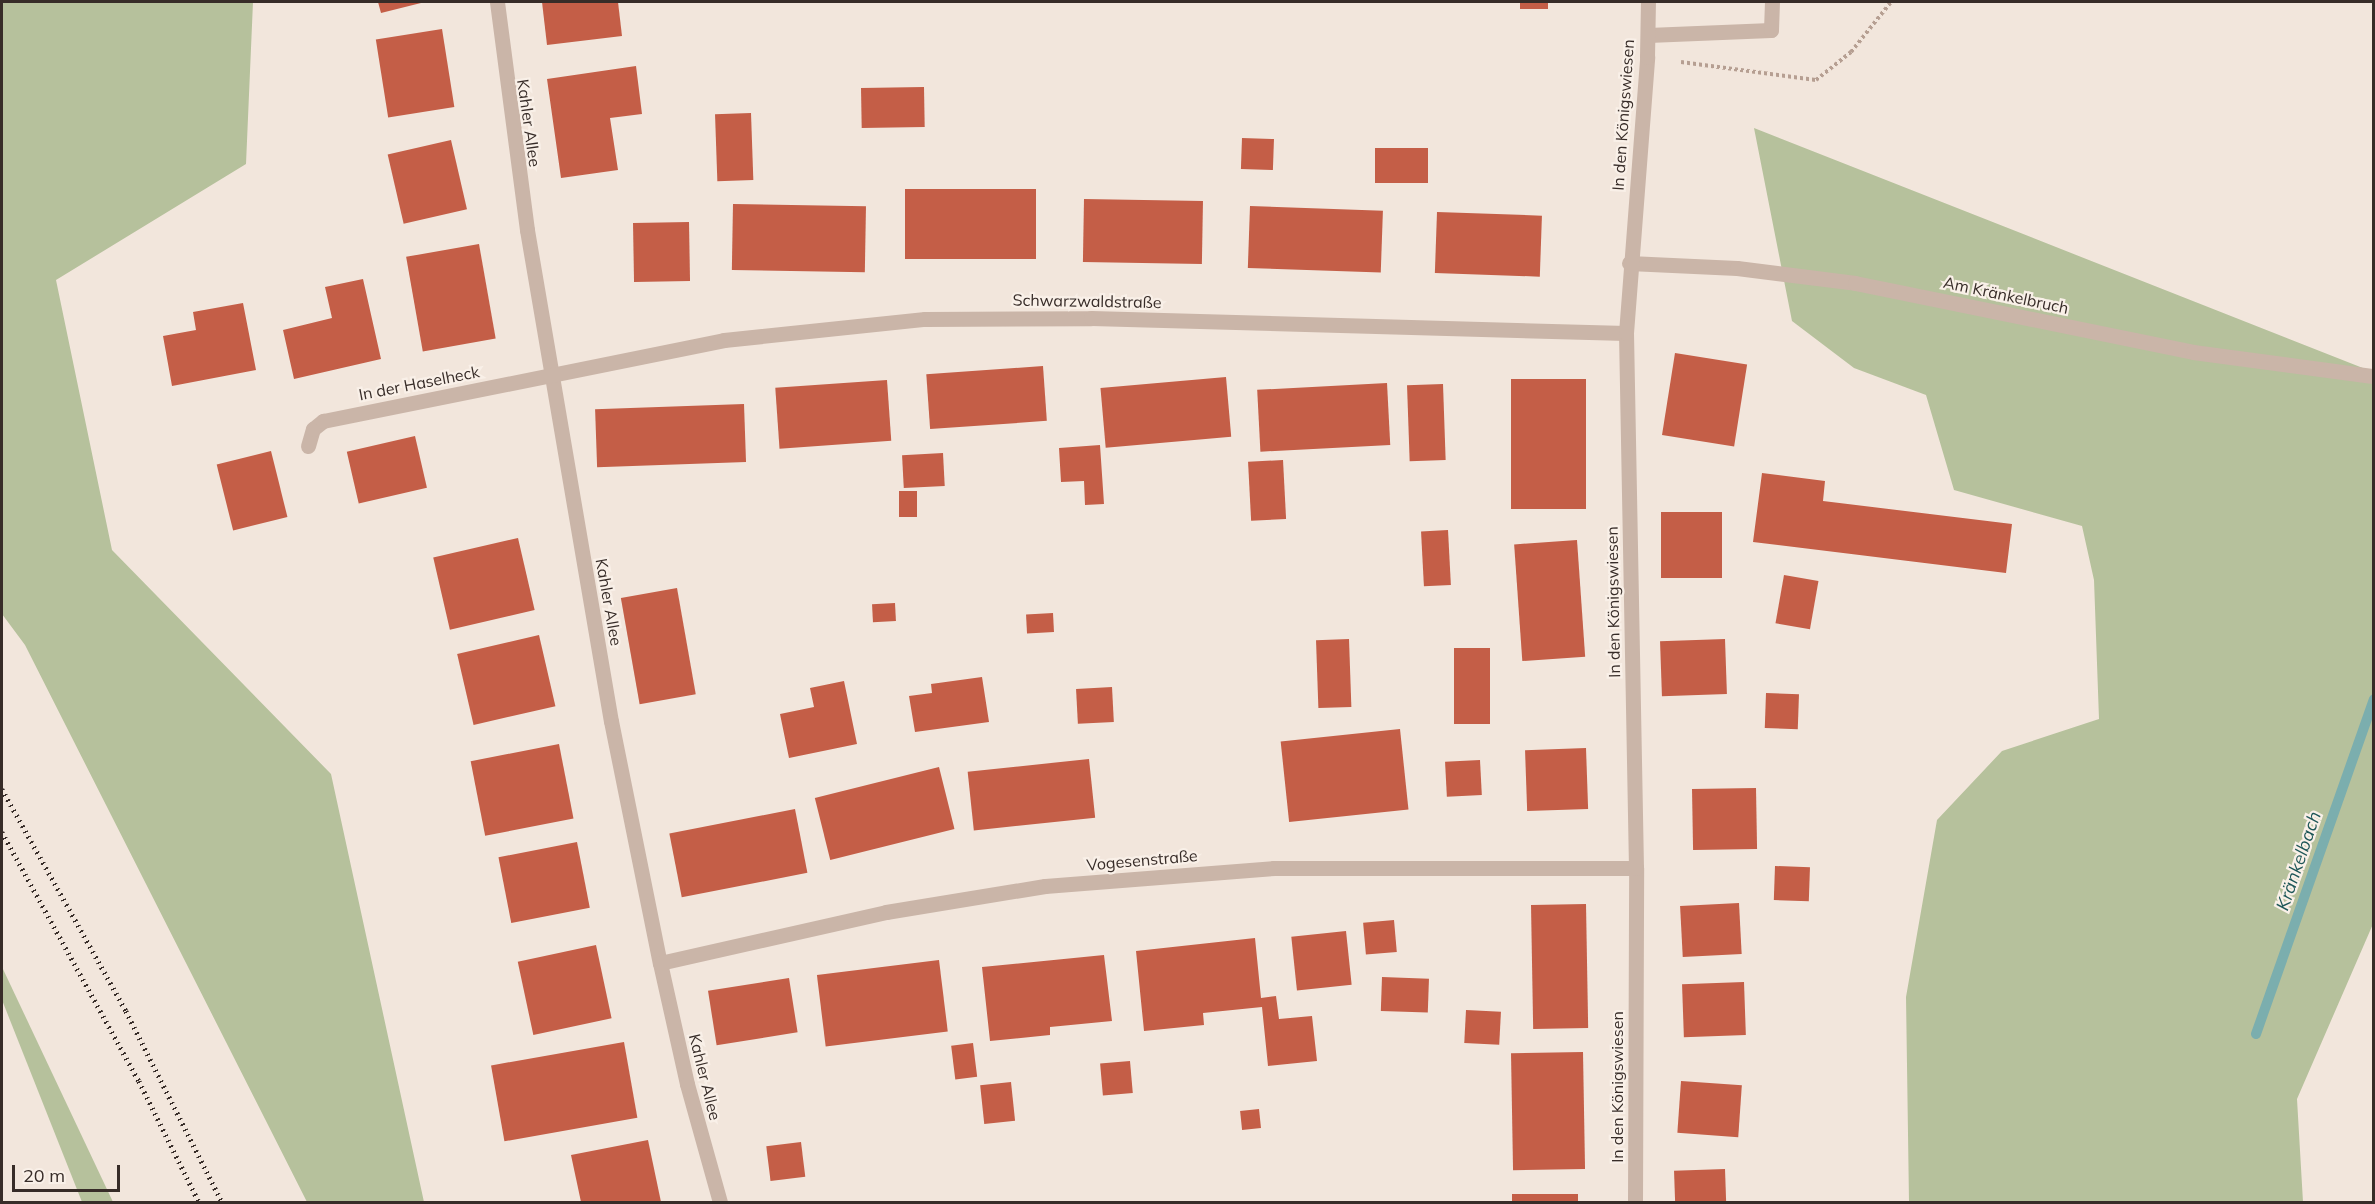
<!DOCTYPE html>
<html>
<head>
<meta charset="utf-8">
<style>
  body { margin:0 }
  #map { position:relative; width:2375px; height:1204px; overflow:hidden; background:#f2e6dc; font-family:Mulish,sans-serif }
  div>[style] { position:absolute }
  .green>* { inset:0; background:#b6c19c }
  .stream>* { height:10px; margin:-5px; padding:0 5px; transform-origin:5px; border-radius:5px; background:#7baeae }
  .building>* { inset:0; background:#c45e47; transform-origin:0 0 }
  .path>* { height:4px; margin-top:-2px; transform-origin:0; background:repeating-linear-gradient(90deg,#b69f92 0 3px,transparent 0 6px) }
  .lane>* { height:15px; margin:-7.5px; padding:0 7.5px; transform-origin:7.5px; border-radius:7.5px; background:#cab5a8 }
  .street>* { height:15px; margin:-7.5px; padding:0 7.5px; transform-origin:7.5px; border-radius:7.5px; background:#cab5a8 }
  .rail>* { height:4.5px; margin-top:-2.25px; transform-origin:0; background:repeating-linear-gradient(90deg,#372c28 0 1.5px,transparent 0 6px) }
  span { translate:-50% -50%; white-space:nowrap; text-align:center; line-height:1.15; -webkit-text-stroke:4.5px #f9f0e8; paint-order:stroke }
  .street-label { font-size:16px; color:#372c28 }
  .water-label { font-size:18px; color:#1e5758; font-style:italic }
  .frame { position:absolute; inset:0; border:3px solid #372c28; pointer-events:none }
  .scale { position:absolute; left:12px; top:1165px; width:108px; height:27px; box-sizing:border-box; border:3px solid #372c28; border-top:0; padding-left:8px; font-size:18px; line-height:21px; white-space:nowrap; color:#372c28; -webkit-text-stroke:4px #f9f0e8; paint-order:stroke }
</style>
</head>
<body>
<div id="map">
  <div class="green">
    <div style="clip-path:polygon(2px 2px,253px 2px,246px 164px,56px 280px,112px 550px,331px 774px,424px 1202px,307px 1202px,25px 645px,2px 614px)"></div>
    <div style="clip-path:polygon(1754px 128px,2373px 372px,2373px 924px,2297px 1099px,2303px 1202px,1909px 1202px,1906px 997px,1937px 820px,2002px 751px,2099px 719px,2094px 580px,2082px 526px,1954px 490px,1926px 395px,1854px 368px,1792px 321px)"></div>
    <div style="clip-path:polygon(2px 967px,113px 1202px,82px 1202px,2px 1000px)"></div>
  </div>
  <div class="stream">
    <div style="left:2256px;top:1034px;width:355px;rotate:-70.6deg"></div>
  </div>
  <div class="building">
    <div style="clip-path:polygon(378px 2px,425px 2px,381px 13px)"></div>
    <div style="clip-path:polygon(542px 2px,618px 2px,622px 36px,547px 45px)"></div>
    <div style="left:1520px;top:2px;width:28px;height:7px"></div>
    <div style="left:442px;top:29px;width:79px;height:67px;rotate:81deg"></div>
    <div style="clip-path:polygon(636px 66px,642px 114px,610px 118px,618px 170px,561px 178px,547px 79px)"></div>
    <div style="left:924px;top:87px;width:40px;height:63px;rotate:89deg"></div>
    <div style="left:751px;top:113px;width:67px;height:36px;rotate:88deg"></div>
    <div style="left:1242px;top:138px;width:32px;height:31px;rotate:2deg"></div>
    <div style="left:451px;top:140px;width:71px;height:65px;rotate:77deg"></div>
    <div style="left:1375px;top:148px;width:53px;height:35px"></div>
    <div style="left:905px;top:189px;width:131px;height:70px"></div>
    <div style="left:1084px;top:199px;width:119px;height:63px;rotate:1deg"></div>
    <div style="left:733px;top:204px;width:133px;height:66px;rotate:1deg"></div>
    <div style="left:1250px;top:206px;width:133px;height:62px;rotate:2deg"></div>
    <div style="left:1437px;top:212px;width:105px;height:61px;rotate:2deg"></div>
    <div style="left:689px;top:222px;width:59px;height:56px;rotate:89deg"></div>
    <div style="left:479px;top:244px;width:96px;height:74px;rotate:80deg"></div>
    <div style="clip-path:polygon(363px 279px,381px 359px,294px 379px,283px 330px,332px 318px,325px 287px)"></div>
    <div style="clip-path:polygon(243px 303px,256px 370px,172px 386px,163px 336px,196px 330px,193px 312px)"></div>
    <div style="left:1675px;top:353px;width:73px;height:83px;rotate:9deg"></div>
    <div style="left:1043px;top:366px;width:55px;height:117px;rotate:86deg"></div>
    <div style="left:1226px;top:377px;width:60px;height:126px;rotate:85deg"></div>
    <div style="left:1511px;top:379px;width:75px;height:130px"></div>
    <div style="left:887px;top:380px;width:61px;height:112px;rotate:86deg"></div>
    <div style="left:1387px;top:383px;width:62px;height:130px;rotate:87deg"></div>
    <div style="left:1443px;top:384px;width:76px;height:36px;rotate:88deg"></div>
    <div style="left:744px;top:404px;width:58px;height:149px;rotate:88deg"></div>
    <div style="left:415px;top:436px;width:53px;height:70px;rotate:77deg"></div>
    <div style="clip-path:polygon(1100px 445px,1104px 504px,1085px 505px,1084px 481px,1061px 482px,1059px 448px)"></div>
    <div style="left:271px;top:451px;width:68px;height:56px;rotate:76deg"></div>
    <div style="left:943px;top:453px;width:33px;height:41px;rotate:87deg"></div>
    <div style="left:1283px;top:460px;width:59px;height:35px;rotate:87deg"></div>
    <div style="clip-path:polygon(1762px 473px,1825px 481px,1823px 501px,2012px 524px,2006px 573px,1753px 542px)"></div>
    <div style="left:899px;top:491px;width:18px;height:26px"></div>
    <div style="left:1661px;top:512px;width:61px;height:66px"></div>
    <div style="left:1448px;top:530px;width:55px;height:27px;rotate:87deg"></div>
    <div style="left:518px;top:538px;width:74px;height:87px;rotate:77deg"></div>
    <div style="left:1577px;top:540px;width:117px;height:63px;rotate:86deg"></div>
    <div style="left:1784px;top:575px;width:35px;height:49px;rotate:10deg"></div>
    <div style="left:677px;top:588px;width:108px;height:57px;rotate:80deg"></div>
    <div style="left:895px;top:603px;width:18px;height:23px;rotate:87deg"></div>
    <div style="left:1053px;top:613px;width:19px;height:27px;rotate:87deg"></div>
    <div style="left:539px;top:635px;width:73px;height:84px;rotate:77deg"></div>
    <div style="left:1349px;top:639px;width:68px;height:33px;rotate:88deg"></div>
    <div style="left:1725px;top:639px;width:55px;height:65px;rotate:88deg"></div>
    <div style="left:1454px;top:648px;width:36px;height:76px"></div>
    <div style="clip-path:polygon(982px 677px,989px 722px,915px 732px,909px 696px,932px 693px,931px 684px)"></div>
    <div style="clip-path:polygon(844px 681px,857px 744px,789px 758px,780px 714px,814px 707px,810px 688px)"></div>
    <div style="left:1112px;top:687px;width:35px;height:36px;rotate:87deg"></div>
    <div style="left:1766px;top:693px;width:33px;height:35px;rotate:2deg"></div>
    <div style="left:1400px;top:729px;width:81px;height:120px;rotate:84deg"></div>
    <div style="left:559px;top:744px;width:76px;height:90px;rotate:79deg"></div>
    <div style="left:1586px;top:748px;width:61px;height:61px;rotate:88deg"></div>
    <div style="left:1089px;top:759px;width:59px;height:122px;rotate:84deg"></div>
    <div style="left:1480px;top:760px;width:35px;height:35px;rotate:87deg"></div>
    <div style="left:939px;top:767px;width:64px;height:128px;rotate:76deg"></div>
    <div style="left:1756px;top:788px;width:61px;height:64px;rotate:89deg"></div>
    <div style="left:795px;top:809px;width:65px;height:128px;rotate:79deg"></div>
    <div style="left:577px;top:842px;width:67px;height:80px;rotate:79deg"></div>
    <div style="left:1775px;top:866px;width:35px;height:34px;rotate:2deg"></div>
    <div style="left:1739px;top:903px;width:51px;height:59px;rotate:87deg"></div>
    <div style="left:1586px;top:904px;width:124px;height:55px;rotate:89deg"></div>
    <div style="left:1394px;top:920px;width:32px;height:31px;rotate:85deg"></div>
    <div style="left:1346px;top:931px;width:54px;height:55px;rotate:84deg"></div>
    <div style="clip-path:polygon(1255px 938px,1261px 998px,1276px 996px,1279px 1019px,1312px 1016px,1317px 1061px,1268px 1066px,1262px 1007px,1203px 1013px,1204px 1025px,1144px 1031px,1136px 951px)"></div>
    <div style="left:596px;top:945px;width:75px;height:80px;rotate:78deg"></div>
    <div style="clip-path:polygon(1104px 955px,1112px 1021px,1050px 1027px,1050px 1035px,990px 1041px,982px 967px)"></div>
    <div style="left:939px;top:960px;width:72px;height:123px;rotate:83deg"></div>
    <div style="left:1382px;top:977px;width:47px;height:34px;rotate:2deg"></div>
    <div style="left:789px;top:978px;width:55px;height:82px;rotate:81deg"></div>
    <div style="left:1744px;top:982px;width:53px;height:62px;rotate:88deg"></div>
    <div style="left:1466px;top:1010px;width:35px;height:33px;rotate:3deg"></div>
    <div style="left:624px;top:1042px;width:77px;height:135px;rotate:80deg"></div>
    <div style="left:973px;top:1043px;width:34px;height:22px;rotate:83deg"></div>
    <div style="left:1583px;top:1052px;width:117px;height:72px;rotate:89deg"></div>
    <div style="left:1130px;top:1061px;width:32px;height:30px;rotate:85deg"></div>
    <div style="left:1681px;top:1081px;width:61px;height:52px;rotate:4deg"></div>
    <div style="left:1011px;top:1082px;width:39px;height:31px;rotate:84deg"></div>
    <div style="left:1259px;top:1109px;width:19px;height:19px;rotate:84deg"></div>
    <div style="clip-path:polygon(648px 1140px,661px 1202px,581px 1202px,571px 1155px)"></div>
    <div style="left:801px;top:1142px;width:35px;height:35px;rotate:83deg"></div>
    <div style="left:1725px;top:1169px;width:33px;height:51px;rotate:88deg"></div>
    <div style="left:1578px;top:1194px;width:8px;height:66px;rotate:90deg"></div>
  </div>
  <div class="path">
    <div style="left:1681px;top:62px;width:136px;rotate:7.6deg"></div>
    <div style="left:1816px;top:80px;width:45px;rotate:-38.7deg"></div>
    <div style="left:1851px;top:52px;width:64px;rotate:-51.3deg"></div>
  </div>
  <div class="lane">
    <div style="left:1648px;top:35px;width:123px;rotate:-2.3deg"></div>
    <div style="left:1771px;top:30px;width:28px;rotate:-88deg"></div>
  </div>
  <div class="street">
    <div style="left:497px;top:2px;width:230px;rotate:82.5deg"></div>
    <div style="left:527px;top:230px;width:498px;rotate:80.3deg"></div>
    <div style="left:611px;top:721px;width:247px;rotate:78.6deg"></div>
    <div style="left:660px;top:963px;width:124px;rotate:77.4deg"></div>
    <div style="left:687px;top:1084px;width:123px;rotate:74.4deg"></div>
    <div style="left:1629px;top:263px;width:108px;rotate:2.7deg"></div>
    <div style="left:1737px;top:268px;width:119px;rotate:7.2deg"></div>
    <div style="left:1855px;top:283px;width:345px;rotate:11.5deg"></div>
    <div style="left:2193px;top:352px;width:183px;rotate:7.6deg"></div>
    <div style="left:308px;top:446px;width:18px;rotate:-74deg"></div>
    <div style="left:313px;top:429px;width:13px;rotate:-39deg"></div>
    <div style="left:323px;top:421px;width:409px;rotate:-11.4deg"></div>
    <div style="left:724px;top:340px;width:202px;rotate:-6deg"></div>
    <div style="left:925px;top:319px;width:166px;rotate:-0.3deg"></div>
    <div style="left:1091px;top:318px;width:535px;rotate:1.61deg"></div>
    <div style="left:660px;top:963px;width:232px;rotate:-12.7deg"></div>
    <div style="left:886px;top:912px;width:161px;rotate:-9.3deg"></div>
    <div style="left:1045px;top:886px;width:230px;rotate:-4.5deg"></div>
    <div style="left:1274px;top:868px;width:362px"></div>
    <div style="left:1635px;top:1202px;width:334px;rotate:-89.8deg"></div>
    <div style="left:1636px;top:868px;width:535px;rotate:-91.07deg"></div>
    <div style="left:1626px;top:333px;width:277px;rotate:-85.6deg"></div>
    <div style="left:1647px;top:57px;width:55px;rotate:-89deg"></div>
  </div>
  <div class="rail">
    <div style="left:2px;top:789px;width:254px;rotate:60.8deg"></div>
    <div style="left:126px;top:1011px;width:214px;rotate:63.3deg"></div>
    <div style="left:2px;top:832px;width:284px;rotate:61.2deg"></div>
    <div style="left:139px;top:1081px;width:135px;rotate:63.6deg"></div>
  </div>
  <div class="street-label">
    <span style="left:1623px;top:115px;rotate:-86deg">In den Königswiesen</span>
    <span style="left:529px;top:123px;rotate:82deg">Kahler Allee</span>
    <span style="left:2006px;top:295px;rotate:12deg">Am Kränkelbruch</span>
    <span style="left:1087px;top:301px;rotate:1deg">Schwarzwaldstraße</span>
    <span style="left:419px;top:383px;rotate:-11deg">In der Haselheck</span>
    <span style="left:609px;top:602px;rotate:80deg">Kahler Allee</span>
    <span style="left:1613px;top:602px;rotate:-91deg">In den Königswiesen</span>
    <span style="left:1142px;top:860px;rotate:-5deg">Vogesenstraße</span>
    <span style="left:705px;top:1077px;rotate:76deg">Kahler Allee</span>
    <span style="left:1617px;top:1087px;rotate:-90deg">In den Königswiesen</span>
  </div>
  <div class="water-label">
    <span style="left:2299px;top:861px;rotate:-71deg">Kränkelbach</span>
  </div>
  <div class="frame"></div>
  <div class="scale">20 m</div>
</div>
</body>
</html>
